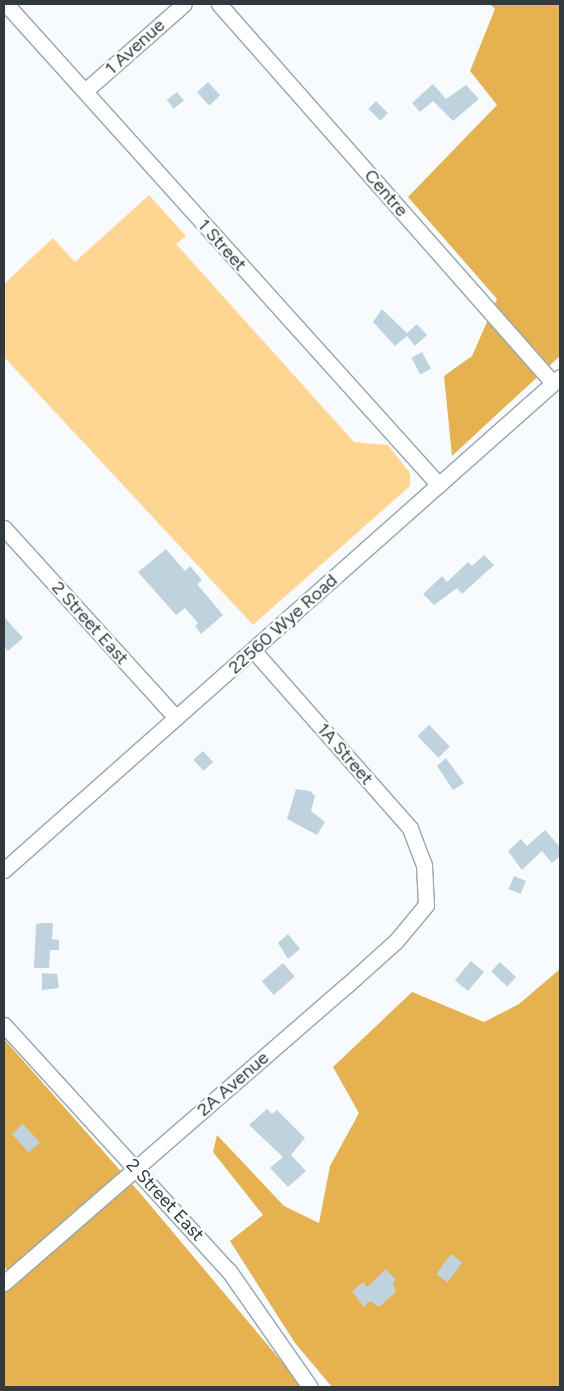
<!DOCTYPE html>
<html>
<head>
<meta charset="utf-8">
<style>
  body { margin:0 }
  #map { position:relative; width:564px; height:1391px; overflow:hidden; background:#f7fbfd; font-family:Figtree,sans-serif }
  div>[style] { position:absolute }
  .green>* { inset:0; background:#fed692 }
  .forest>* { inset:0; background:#e6b24f }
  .building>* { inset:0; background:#bfd3de; transform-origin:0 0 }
  .roads { filter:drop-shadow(1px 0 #94a7b1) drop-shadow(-1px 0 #94a7b1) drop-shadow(0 1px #94a7b1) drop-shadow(0 -1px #94a7b1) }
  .minor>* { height:15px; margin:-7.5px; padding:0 7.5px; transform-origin:7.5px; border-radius:7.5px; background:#fff }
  span { translate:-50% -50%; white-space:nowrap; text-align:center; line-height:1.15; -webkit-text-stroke:4.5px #fff; paint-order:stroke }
  .street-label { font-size:18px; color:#31393e }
  .frame { position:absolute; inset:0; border:5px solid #31393e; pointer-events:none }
</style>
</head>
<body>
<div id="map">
  <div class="green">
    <div style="clip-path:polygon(149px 195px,186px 236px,176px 244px,354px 442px,388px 445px,410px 473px,410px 486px,253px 625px,4px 357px,4px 284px,53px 238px,75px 262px)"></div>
  </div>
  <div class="forest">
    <div style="clip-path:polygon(490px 4px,560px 4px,560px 356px,452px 456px,444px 376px,472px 356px,497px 299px,408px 197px,497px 105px,470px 71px,495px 9px)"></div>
    <div style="clip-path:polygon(560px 969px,560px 1387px,332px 1387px,295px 1343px,230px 1241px,263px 1215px,213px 1152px,217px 1135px,284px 1206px,319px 1223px,330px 1166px,359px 1113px,333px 1067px,412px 992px,484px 1022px,519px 1004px)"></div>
    <div style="clip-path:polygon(4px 1039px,140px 1193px,303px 1387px,4px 1387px,4px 1289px,13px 1279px,4px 1266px)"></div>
  </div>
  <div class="building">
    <div style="left:208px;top:82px;width:18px;height:15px;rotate:47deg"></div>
    <div style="clip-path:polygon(433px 84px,446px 99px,466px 85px,479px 99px,453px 121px,433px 101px,420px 112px,412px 103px)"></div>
    <div style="left:177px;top:92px;width:11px;height:13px;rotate:52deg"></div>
    <div style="left:376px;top:101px;width:17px;height:11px;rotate:45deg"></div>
    <div style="clip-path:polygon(382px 309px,407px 333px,417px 324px,427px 335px,415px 346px,407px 336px,395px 346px,373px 322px)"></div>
    <div style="left:422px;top:352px;width:19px;height:12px;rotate:62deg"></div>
    <div style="clip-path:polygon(166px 549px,185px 571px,190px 566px,202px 580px,197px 584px,223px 615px,201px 634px,195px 626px,198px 623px,185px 608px,176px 615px,138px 572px)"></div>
    <div style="clip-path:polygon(484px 555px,494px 565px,462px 594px,457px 588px,434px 605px,423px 594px,442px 576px,447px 582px,468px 562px,472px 566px)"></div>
    <div style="clip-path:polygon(4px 617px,23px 638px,8px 651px,4px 647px)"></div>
    <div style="left:429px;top:725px;width:30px;height:16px;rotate:46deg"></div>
    <div style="left:203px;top:751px;width:15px;height:13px;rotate:48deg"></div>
    <div style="clip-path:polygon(446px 758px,464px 783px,453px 790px,437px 766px)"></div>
    <div style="clip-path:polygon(296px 789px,310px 791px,315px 796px,311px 811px,325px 822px,317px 835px,287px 819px)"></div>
    <div style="clip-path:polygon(545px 830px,560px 847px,560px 856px,552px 863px,542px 851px,522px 870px,508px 851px,521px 839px,527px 846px)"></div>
    <div style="left:514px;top:876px;width:13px;height:14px;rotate:23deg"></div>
    <div style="clip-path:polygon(41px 923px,53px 923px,52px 939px,59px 940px,59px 950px,50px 950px,49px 968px,34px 968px,36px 924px)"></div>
    <div style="clip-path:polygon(288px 934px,300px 949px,288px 959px,278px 943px)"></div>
    <div style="left:471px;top:961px;width:17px;height:25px;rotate:40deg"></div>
    <div style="left:500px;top:962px;width:22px;height:13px;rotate:43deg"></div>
    <div style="left:283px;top:963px;width:18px;height:28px;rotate:49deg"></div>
    <div style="clip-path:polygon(42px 973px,57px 974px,59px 988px,42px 990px)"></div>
    <div style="clip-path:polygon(267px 1109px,272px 1114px,277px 1110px,305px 1138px,291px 1155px,306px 1171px,288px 1187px,270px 1168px,283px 1157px,249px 1125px)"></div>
    <div style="left:23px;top:1124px;width:25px;height:15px;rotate:48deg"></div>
    <div style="left:451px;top:1254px;width:14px;height:25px;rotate:36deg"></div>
    <div style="clip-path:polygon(386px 1269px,396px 1280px,393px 1283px,396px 1292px,379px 1307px,370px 1301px,364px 1307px,352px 1291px,363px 1282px,367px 1287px)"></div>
  </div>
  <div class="roads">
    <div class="minor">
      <div style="left:6px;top:4px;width:647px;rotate:48.01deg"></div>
      <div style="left:219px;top:4px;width:505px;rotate:48.61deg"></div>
      <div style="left:86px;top:90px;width:130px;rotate:-41.3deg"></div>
      <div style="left:4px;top:528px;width:256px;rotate:47.8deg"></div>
      <div style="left:4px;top:870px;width:743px;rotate:-41.56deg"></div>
      <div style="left:4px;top:1025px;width:333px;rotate:47.6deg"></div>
      <div style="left:229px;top:1271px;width:141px;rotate:55.1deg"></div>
      <div style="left:4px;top:1283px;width:453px;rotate:-41deg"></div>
      <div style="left:346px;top:986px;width:67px;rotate:-42deg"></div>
      <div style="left:396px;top:941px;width:47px;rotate:-50.2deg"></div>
      <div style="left:426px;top:905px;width:40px;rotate:-92.9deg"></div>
      <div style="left:424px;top:865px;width:40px;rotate:-111deg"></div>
      <div style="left:410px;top:828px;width:236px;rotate:-131.4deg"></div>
    </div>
  </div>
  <div class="street-label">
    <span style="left:135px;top:47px;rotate:-42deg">1 Avenue</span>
    <span style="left:386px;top:193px;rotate:49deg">Centre</span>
    <span style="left:222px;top:245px;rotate:48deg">1 Street</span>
    <span style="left:90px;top:623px;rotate:48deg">2 Street East</span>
    <span style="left:283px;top:624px;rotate:-42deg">22560 Wye Road</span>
    <span style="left:345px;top:754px;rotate:49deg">1A Street</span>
    <span style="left:233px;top:1084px;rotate:-41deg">2A Avenue</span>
    <span style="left:165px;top:1200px;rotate:47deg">2 Street East</span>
  </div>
  <div class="frame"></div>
</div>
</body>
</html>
